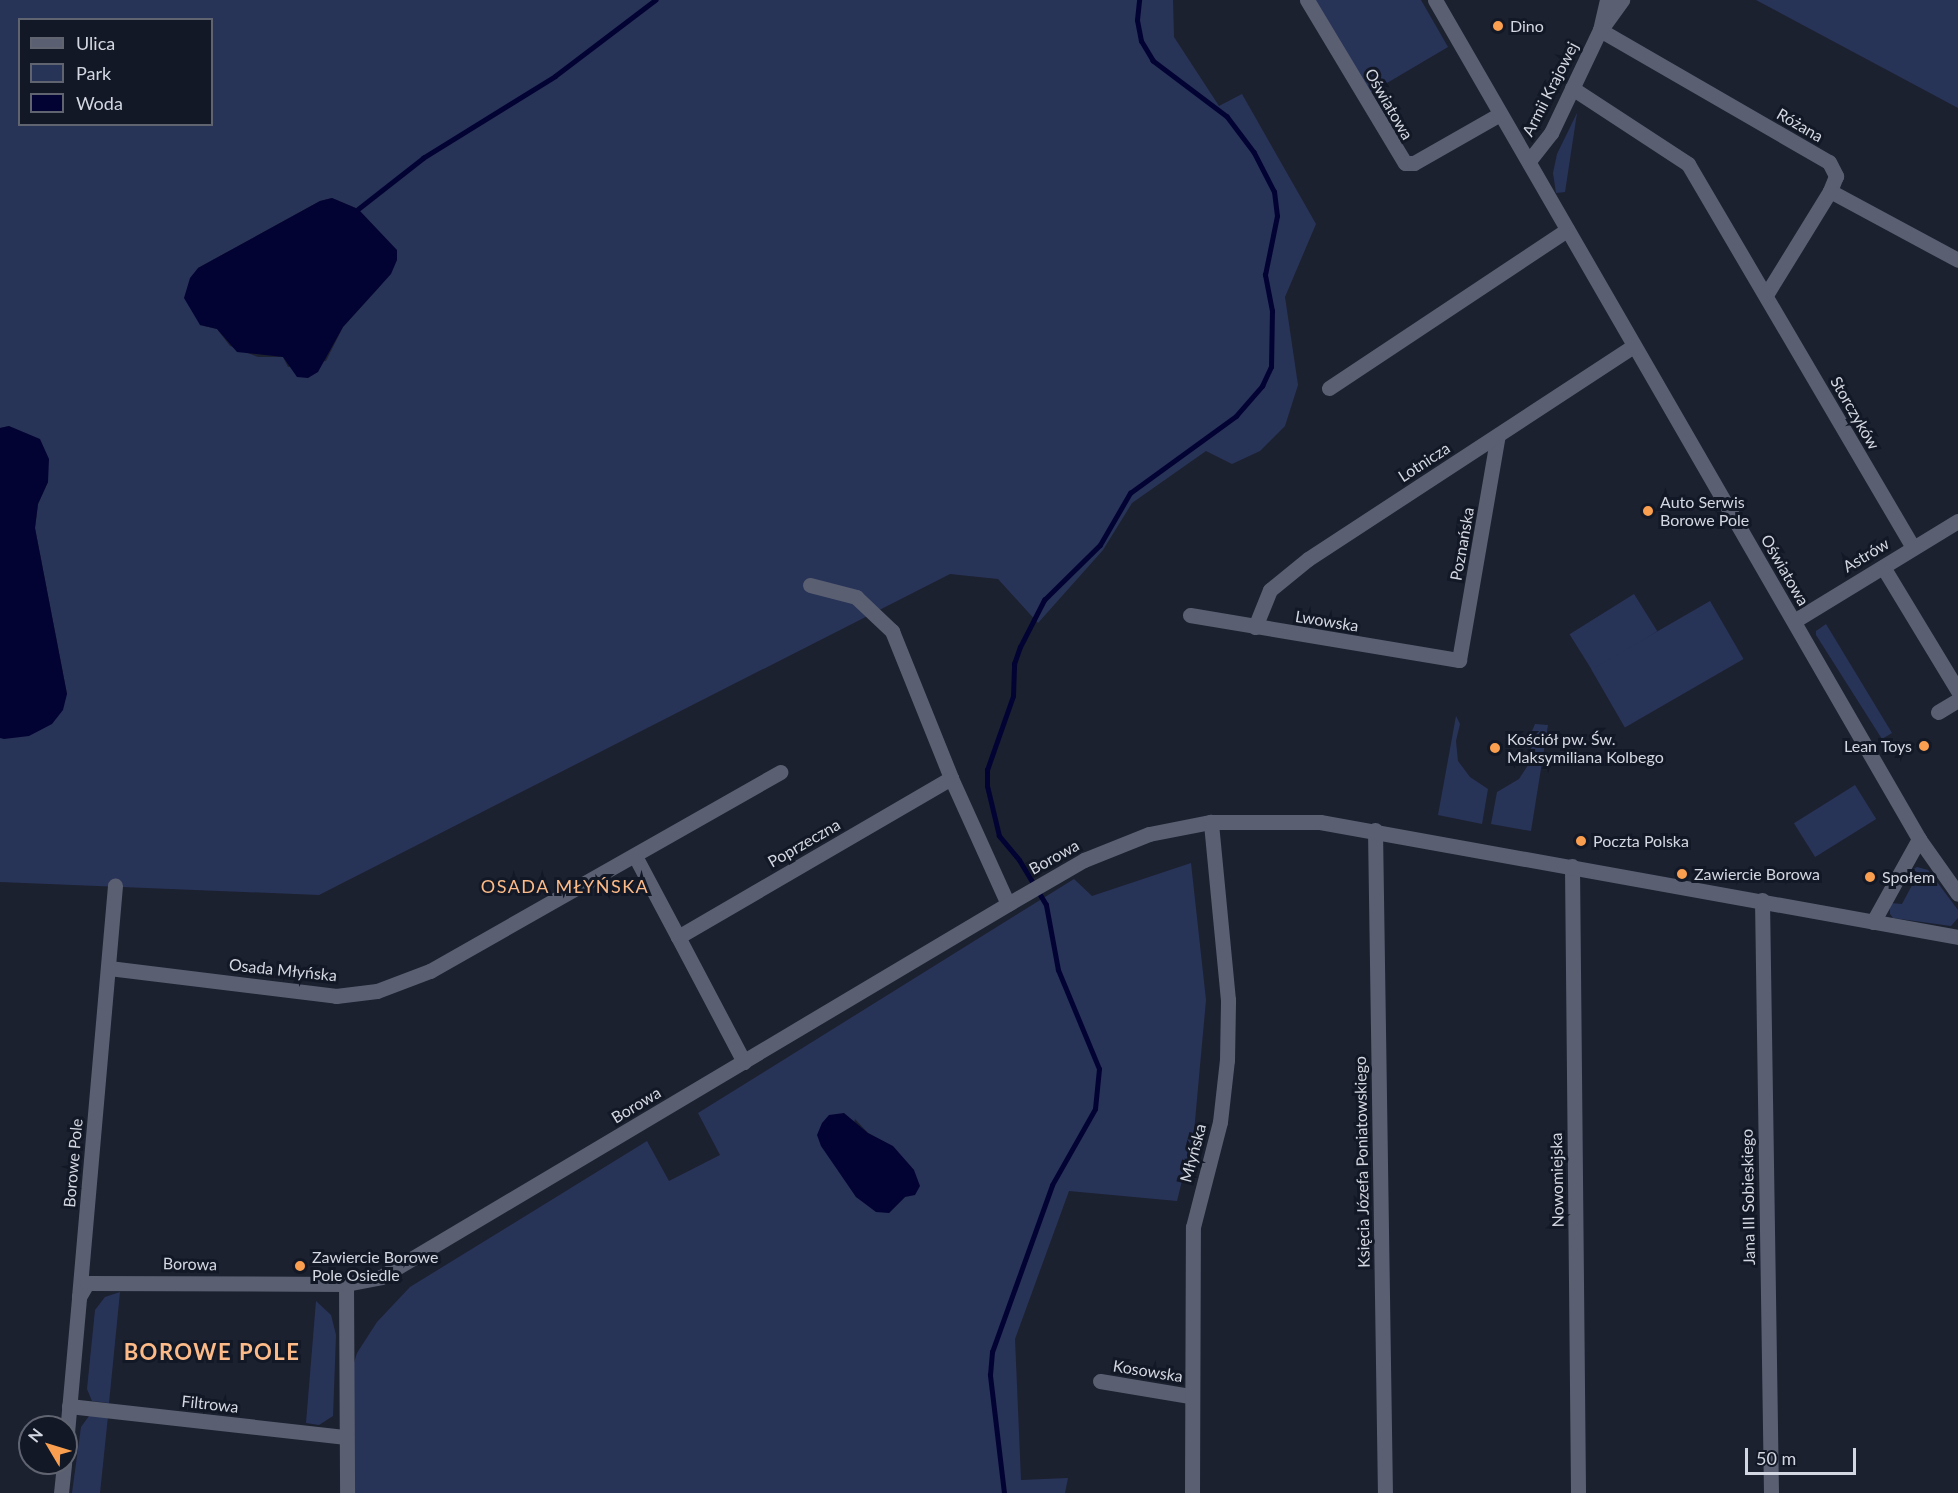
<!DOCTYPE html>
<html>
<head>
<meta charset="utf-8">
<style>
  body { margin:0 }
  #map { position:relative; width:1958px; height:1493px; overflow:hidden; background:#1c2130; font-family:Lato,sans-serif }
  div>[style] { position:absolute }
  .green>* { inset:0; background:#283358; transform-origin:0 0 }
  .water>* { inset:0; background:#030333 }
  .stream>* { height:4.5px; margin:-2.25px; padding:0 2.25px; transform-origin:2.25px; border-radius:2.25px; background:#030333 }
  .minor>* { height:15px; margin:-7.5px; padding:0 7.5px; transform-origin:7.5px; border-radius:7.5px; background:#5a6072 }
  .tertiary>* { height:15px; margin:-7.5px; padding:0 7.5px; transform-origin:7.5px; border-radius:7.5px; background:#5a6072 }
  .dots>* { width:16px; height:16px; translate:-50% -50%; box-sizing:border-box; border:3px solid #131826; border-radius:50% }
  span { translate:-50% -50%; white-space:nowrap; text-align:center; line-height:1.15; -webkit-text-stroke:6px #131826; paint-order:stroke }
  .poi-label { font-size:16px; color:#d3d7e1 }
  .left { translate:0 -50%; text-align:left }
  .right { translate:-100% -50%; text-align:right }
  .street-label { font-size:16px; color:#d3d7e1 }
  .neighbourhood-label { font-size:18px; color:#fbba87; letter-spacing:1.5px }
  .district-label { font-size:22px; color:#fbba87; font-weight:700; letter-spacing:1.5px }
  .legend { position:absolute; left:18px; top:18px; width:195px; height:108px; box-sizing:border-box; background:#131826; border:2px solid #606471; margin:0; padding:8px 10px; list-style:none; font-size:18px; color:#d3d7e1 }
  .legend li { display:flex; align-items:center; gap:12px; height:30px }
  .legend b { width:30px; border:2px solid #606471 }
  .north { position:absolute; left:18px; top:1415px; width:60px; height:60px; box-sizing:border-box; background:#131826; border:2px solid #606471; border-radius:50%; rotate:308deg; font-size:16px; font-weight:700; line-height:24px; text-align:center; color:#d3d7e1 }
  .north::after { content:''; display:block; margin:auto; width:21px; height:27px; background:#fa9f4f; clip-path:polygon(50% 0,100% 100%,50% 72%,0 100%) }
  .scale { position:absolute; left:1745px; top:1448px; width:111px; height:27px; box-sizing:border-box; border:3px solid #d3d7e1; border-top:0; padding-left:8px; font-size:18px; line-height:21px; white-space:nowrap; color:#d3d7e1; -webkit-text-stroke:4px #131826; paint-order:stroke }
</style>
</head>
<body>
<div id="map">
  <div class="green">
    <div style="clip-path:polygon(evenodd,0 0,1173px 0,1174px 37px,1219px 106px,1242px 94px,1316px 224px,1285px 297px,1298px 385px,1285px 426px,1260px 451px,1232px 464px,1206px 451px,1132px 503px,1103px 550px,1038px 623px,998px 579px,950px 574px,319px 895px,0 882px,0 738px,67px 694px,35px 528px,38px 504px,48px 482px,9px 426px,0 428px,0 0,20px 20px,212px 20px,212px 124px,20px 124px,20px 20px,0 0,332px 198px,358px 209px,388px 241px,382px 284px,343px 327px,326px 361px,288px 367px,283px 357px,258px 357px,230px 346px,217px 329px,200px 325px,198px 268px,320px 201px,332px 198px)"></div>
    <div style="clip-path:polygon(1315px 0,1421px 0,1448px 47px,1370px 93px)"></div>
    <div style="clip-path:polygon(1756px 0,1958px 0,1958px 108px)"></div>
    <div style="clip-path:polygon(1577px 113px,1565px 192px,1556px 193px,1553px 173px,1557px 154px)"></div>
    <div style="left:1634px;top:594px;width:44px;height:76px;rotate:58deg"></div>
    <div style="left:1710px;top:601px;width:67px;height:137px;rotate:60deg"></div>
    <div style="clip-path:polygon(1826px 624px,1892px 733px,1882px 739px,1816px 635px,1816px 631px)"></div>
    <div style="clip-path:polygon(1456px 716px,1460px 724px,1456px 741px,1458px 761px,1470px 777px,1488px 789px,1482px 824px,1438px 815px)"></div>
    <div style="clip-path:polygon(1535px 724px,1548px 725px,1531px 831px,1491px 824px,1497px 792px,1519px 779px,1532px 759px,1530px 736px)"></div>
    <div style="left:1855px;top:785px;width:40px;height:72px;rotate:58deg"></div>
    <div style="clip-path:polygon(evenodd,1191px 863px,1206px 1000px,1194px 1132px,1177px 1201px,1069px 1191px,1015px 1339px,1021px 1480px,1068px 1478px,1065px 1493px,353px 1493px,352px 1369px,357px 1353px,377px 1322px,410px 1287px,647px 1141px,669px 1181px,720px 1155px,698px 1113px,1074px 879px,1092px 896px,1191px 863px,855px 1119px,868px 1133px,893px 1147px,914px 1170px,905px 1197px,889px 1213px,856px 1197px,842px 1174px,855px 1119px)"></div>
    <div style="clip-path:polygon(1917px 867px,1928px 870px,1958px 910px,1958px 918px,1951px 926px,1893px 918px,1890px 914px,1890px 903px,1902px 904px,1918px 874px,1907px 873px)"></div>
    <div style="clip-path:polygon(120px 1292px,109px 1403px,92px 1401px,87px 1389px,95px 1310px,105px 1297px)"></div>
    <div style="clip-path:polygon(316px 1301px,331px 1315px,336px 1335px,333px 1416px,319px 1425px,306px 1423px)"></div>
    <div style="clip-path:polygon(89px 1416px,108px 1416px,100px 1493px,72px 1493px,81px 1427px)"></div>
  </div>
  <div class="water">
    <div style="clip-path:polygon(332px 198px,358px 209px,397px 250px,397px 260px,391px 274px,343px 327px,318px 372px,308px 378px,297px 377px,283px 357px,237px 352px,217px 329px,200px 325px,184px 298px,190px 278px,198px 268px,320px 201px)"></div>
    <div style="clip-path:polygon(9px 426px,40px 439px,49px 459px,48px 482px,38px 504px,35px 528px,67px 694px,63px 710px,52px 724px,29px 736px,4px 739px,0 738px,0 428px)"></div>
    <div style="clip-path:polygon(844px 1113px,868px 1133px,893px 1146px,914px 1170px,920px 1186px,915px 1195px,905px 1197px,889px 1213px,876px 1212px,856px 1197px,821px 1146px,817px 1135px,822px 1123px,829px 1115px)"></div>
  </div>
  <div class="stream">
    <div style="left:358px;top:209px;width:83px;rotate:-38.1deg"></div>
    <div style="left:423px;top:158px;width:155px;rotate:-31.8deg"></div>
    <div style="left:555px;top:76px;width:126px;rotate:-37.2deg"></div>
    <div style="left:1004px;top:1493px;width:119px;rotate:-96.8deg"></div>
    <div style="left:990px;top:1375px;width:23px;rotate:-85deg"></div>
    <div style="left:992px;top:1352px;width:177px;rotate:-70.2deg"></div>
    <div style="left:1052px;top:1185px;width:87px;rotate:-60.5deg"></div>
    <div style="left:1095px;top:1109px;width:40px;rotate:-84.3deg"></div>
    <div style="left:1099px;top:1069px;width:107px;rotate:-112.5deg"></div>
    <div style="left:1058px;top:970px;width:66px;rotate:-100.5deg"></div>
    <div style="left:1046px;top:905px;width:52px;rotate:-121deg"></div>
    <div style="left:1019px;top:860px;width:31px;rotate:-130deg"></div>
    <div style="left:999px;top:836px;width:51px;rotate:-103.5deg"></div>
    <div style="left:987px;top:786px;width:16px;rotate:-90deg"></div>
    <div style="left:987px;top:770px;width:78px;rotate:-70.6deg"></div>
    <div style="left:1013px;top:696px;width:32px;rotate:-88deg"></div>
    <div style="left:1014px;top:664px;width:18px;rotate:-71deg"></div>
    <div style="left:1020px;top:647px;width:53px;rotate:-62.9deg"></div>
    <div style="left:1044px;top:600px;width:78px;rotate:-44.5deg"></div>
    <div style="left:1100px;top:545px;width:60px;rotate:-60deg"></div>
    <div style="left:1130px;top:493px;width:131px;rotate:-36deg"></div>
    <div style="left:1236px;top:416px;width:40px;rotate:-49deg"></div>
    <div style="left:1262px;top:386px;width:21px;rotate:-65deg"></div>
    <div style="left:1271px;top:367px;width:56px;rotate:-89deg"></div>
    <div style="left:1272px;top:311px;width:37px;rotate:-101deg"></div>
    <div style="left:1265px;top:275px;width:60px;rotate:-78.5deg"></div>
    <div style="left:1277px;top:216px;width:24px;rotate:-97deg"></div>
    <div style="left:1274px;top:192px;width:44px;rotate:-117.1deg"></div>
    <div style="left:1254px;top:153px;width:45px;rotate:-126.9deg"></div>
    <div style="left:1227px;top:117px;width:93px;rotate:-142.9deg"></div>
    <div style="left:1153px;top:61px;width:23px;rotate:-121deg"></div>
    <div style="left:1141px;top:41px;width:21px;rotate:-101deg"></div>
    <div style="left:1137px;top:20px;width:20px;rotate:-84deg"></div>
  </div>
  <div class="minor">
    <div style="left:1307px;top:0;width:190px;rotate:59deg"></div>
    <div style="left:1405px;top:163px;width:9px"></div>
    <div style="left:1414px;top:163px;width:99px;rotate:-29.7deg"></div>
    <div style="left:1600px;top:30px;width:264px;rotate:30deg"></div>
    <div style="left:1829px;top:162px;width:16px;rotate:63deg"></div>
    <div style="left:1836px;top:176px;width:16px;rotate:112deg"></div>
    <div style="left:1830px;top:191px;width:145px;rotate:28.3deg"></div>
    <div style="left:1572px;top:88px;width:139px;rotate:33.2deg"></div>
    <div style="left:1688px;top:164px;width:445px;rotate:59.6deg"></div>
    <div style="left:1766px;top:295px;width:122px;rotate:-58.4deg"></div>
    <div style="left:1329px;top:388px;width:286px;rotate:-33.6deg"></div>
    <div style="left:1883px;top:567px;width:145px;rotate:58.8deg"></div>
    <div style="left:810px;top:585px;width:48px;rotate:14.6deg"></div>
    <div style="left:856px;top:597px;width:50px;rotate:43.4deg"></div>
    <div style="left:892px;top:631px;width:158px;rotate:68.1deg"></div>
    <div style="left:951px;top:778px;width:138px;rotate:65.7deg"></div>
    <div style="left:1190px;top:615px;width:273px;rotate:9.5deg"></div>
    <div style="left:1459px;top:660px;width:228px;rotate:-80.2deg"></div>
    <div style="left:1794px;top:621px;width:192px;rotate:-31.4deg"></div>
    <div style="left:1255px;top:627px;width:40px;rotate:-68deg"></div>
    <div style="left:1270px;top:590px;width:49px;rotate:-39.2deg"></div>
    <div style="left:1308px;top:559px;width:389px;rotate:-33.2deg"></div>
    <div style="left:1938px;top:712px;width:23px;rotate:-31deg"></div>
    <div style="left:1375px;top:830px;width:663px;rotate:89.14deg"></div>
    <div style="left:635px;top:856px;width:92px;rotate:62deg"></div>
    <div style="left:1572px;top:866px;width:627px;rotate:89.45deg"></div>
    <div style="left:1762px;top:900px;width:593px;rotate:89.13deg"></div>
    <div style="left:1873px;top:922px;width:95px;rotate:-61deg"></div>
    <div style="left:109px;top:968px;width:229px;rotate:7deg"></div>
    <div style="left:336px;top:996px;width:41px;rotate:-7deg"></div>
    <div style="left:377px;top:991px;width:57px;rotate:-20.7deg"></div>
    <div style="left:430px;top:971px;width:403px;rotate:-29.6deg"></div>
    <div style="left:744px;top:1062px;width:141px;rotate:-117.8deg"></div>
    <div style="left:678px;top:937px;width:316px;rotate:-30.2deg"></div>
    <div style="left:346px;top:1284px;width:209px;rotate:89.7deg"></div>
    <div style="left:79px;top:1297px;width:413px;rotate:-85deg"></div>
    <div style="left:1100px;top:1381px;width:91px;rotate:9.5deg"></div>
    <div style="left:69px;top:1406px;width:279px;rotate:6.4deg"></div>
    <div style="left:1192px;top:1493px;width:266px;rotate:-89.8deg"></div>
    <div style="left:1193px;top:1227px;width:108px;rotate:-75.6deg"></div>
    <div style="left:1220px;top:1122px;width:62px;rotate:-83.6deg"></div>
    <div style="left:1227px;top:1060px;width:60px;rotate:-89deg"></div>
    <div style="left:1228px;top:1000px;width:179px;rotate:-95.5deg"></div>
  </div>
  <div class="tertiary">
    <div style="left:1435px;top:0;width:969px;rotate:60.02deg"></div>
    <div style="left:1919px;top:839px;width:67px;rotate:54.7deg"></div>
    <div style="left:1604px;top:25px;width:31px;rotate:-54deg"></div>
    <div style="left:1529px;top:161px;width:36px;rotate:-52deg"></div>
    <div style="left:1551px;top:133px;width:114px;rotate:-64.6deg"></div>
    <div style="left:1600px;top:30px;width:31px;rotate:-77deg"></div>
    <div style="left:66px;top:1444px;width:148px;rotate:-84.9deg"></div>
    <div style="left:79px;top:1297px;width:16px;rotate:-60deg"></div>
    <div style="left:87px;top:1283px;width:259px;rotate:0.2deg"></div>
    <div style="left:346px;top:1284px;width:36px;rotate:-11deg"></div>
    <div style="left:381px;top:1277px;width:730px;rotate:-30.75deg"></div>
    <div style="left:1008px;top:904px;width:88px;rotate:-30.1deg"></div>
    <div style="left:1084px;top:860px;width:70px;rotate:-21.8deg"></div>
    <div style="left:1149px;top:834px;width:63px;rotate:-11deg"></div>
    <div style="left:1211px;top:822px;width:109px"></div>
    <div style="left:1320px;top:822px;width:648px;rotate:10.22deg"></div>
    <div style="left:61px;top:1493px;width:30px;rotate:-84deg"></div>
  </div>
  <div class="dots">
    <div style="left:1498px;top:26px;background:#fa9f4f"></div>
    <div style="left:1648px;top:511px;background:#fa9f4f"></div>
    <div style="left:1924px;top:746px;background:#fa9f4f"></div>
    <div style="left:1495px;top:748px;background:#fa9f4f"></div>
    <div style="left:1581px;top:841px;background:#fa9f4f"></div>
    <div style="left:1682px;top:874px;background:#fa9f4f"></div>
    <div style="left:1870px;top:877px;background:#fa9f4f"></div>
    <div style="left:300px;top:1266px;background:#fa9f4f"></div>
  </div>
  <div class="poi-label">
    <span class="left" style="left:1510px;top:26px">Dino</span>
    <span class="left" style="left:1660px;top:511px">Auto Serwis<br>Borowe Pole</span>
    <span class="left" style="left:1507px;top:748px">Kościół pw. Św.<br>Maksymiliana Kolbego</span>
    <span class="right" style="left:1912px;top:746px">Lean Toys</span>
    <span class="left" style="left:1593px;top:841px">Poczta Polska</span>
    <span class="left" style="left:1694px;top:874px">Zawiercie Borowa</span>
    <span class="left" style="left:1882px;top:877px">Społem</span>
    <span class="left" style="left:312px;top:1266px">Zawiercie Borowe<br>Pole Osiedle</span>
  </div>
  <div class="street-label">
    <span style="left:1550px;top:89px;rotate:-63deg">Armii Krajowej</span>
    <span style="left:1389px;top:104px;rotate:60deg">Oświatowa</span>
    <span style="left:1800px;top:125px;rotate:30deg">Różana</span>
    <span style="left:1855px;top:413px;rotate:60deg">Storczyków</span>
    <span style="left:1424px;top:462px;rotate:-33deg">Lotnicza</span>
    <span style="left:1462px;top:544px;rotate:-80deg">Poznańska</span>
    <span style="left:1866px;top:555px;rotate:-31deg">Astrów</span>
    <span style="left:1785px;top:570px;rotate:60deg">Oświatowa</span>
    <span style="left:1327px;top:621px;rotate:9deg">Lwowska</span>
    <span style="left:804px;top:843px;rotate:-30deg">Poprzeczna</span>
    <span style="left:1054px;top:857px;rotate:-29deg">Borowa</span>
    <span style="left:283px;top:970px;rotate:6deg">Osada Młyńska</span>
    <span style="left:636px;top:1105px;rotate:-31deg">Borowa</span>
    <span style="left:1193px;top:1153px;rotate:-75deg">Młyńska</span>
    <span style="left:1362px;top:1162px;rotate:-91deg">Księcia Józefa Poniatowskiego</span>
    <span style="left:73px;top:1163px;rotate:-85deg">Borowe Pole</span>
    <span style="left:1557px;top:1180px;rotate:-91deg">Nowomiejska</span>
    <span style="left:1748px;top:1197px;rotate:-91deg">Jana III Sobieskiego</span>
    <span style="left:190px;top:1264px;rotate:1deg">Borowa</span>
    <span style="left:1148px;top:1371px;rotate:9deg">Kosowska</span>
    <span style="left:210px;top:1404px;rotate:6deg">Filtrowa</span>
  </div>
  <div class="neighbourhood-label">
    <span style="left:565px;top:886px">OSADA MŁYŃSKA</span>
  </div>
  <div class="district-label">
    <span style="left:212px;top:1352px">BOROWE POLE</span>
  </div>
  <ul class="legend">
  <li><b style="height:8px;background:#5a6072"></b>Ulica</li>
  <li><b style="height:16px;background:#283358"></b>Park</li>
  <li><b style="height:16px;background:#030333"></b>Woda</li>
  </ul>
  <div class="north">N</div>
  <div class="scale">50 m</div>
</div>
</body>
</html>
